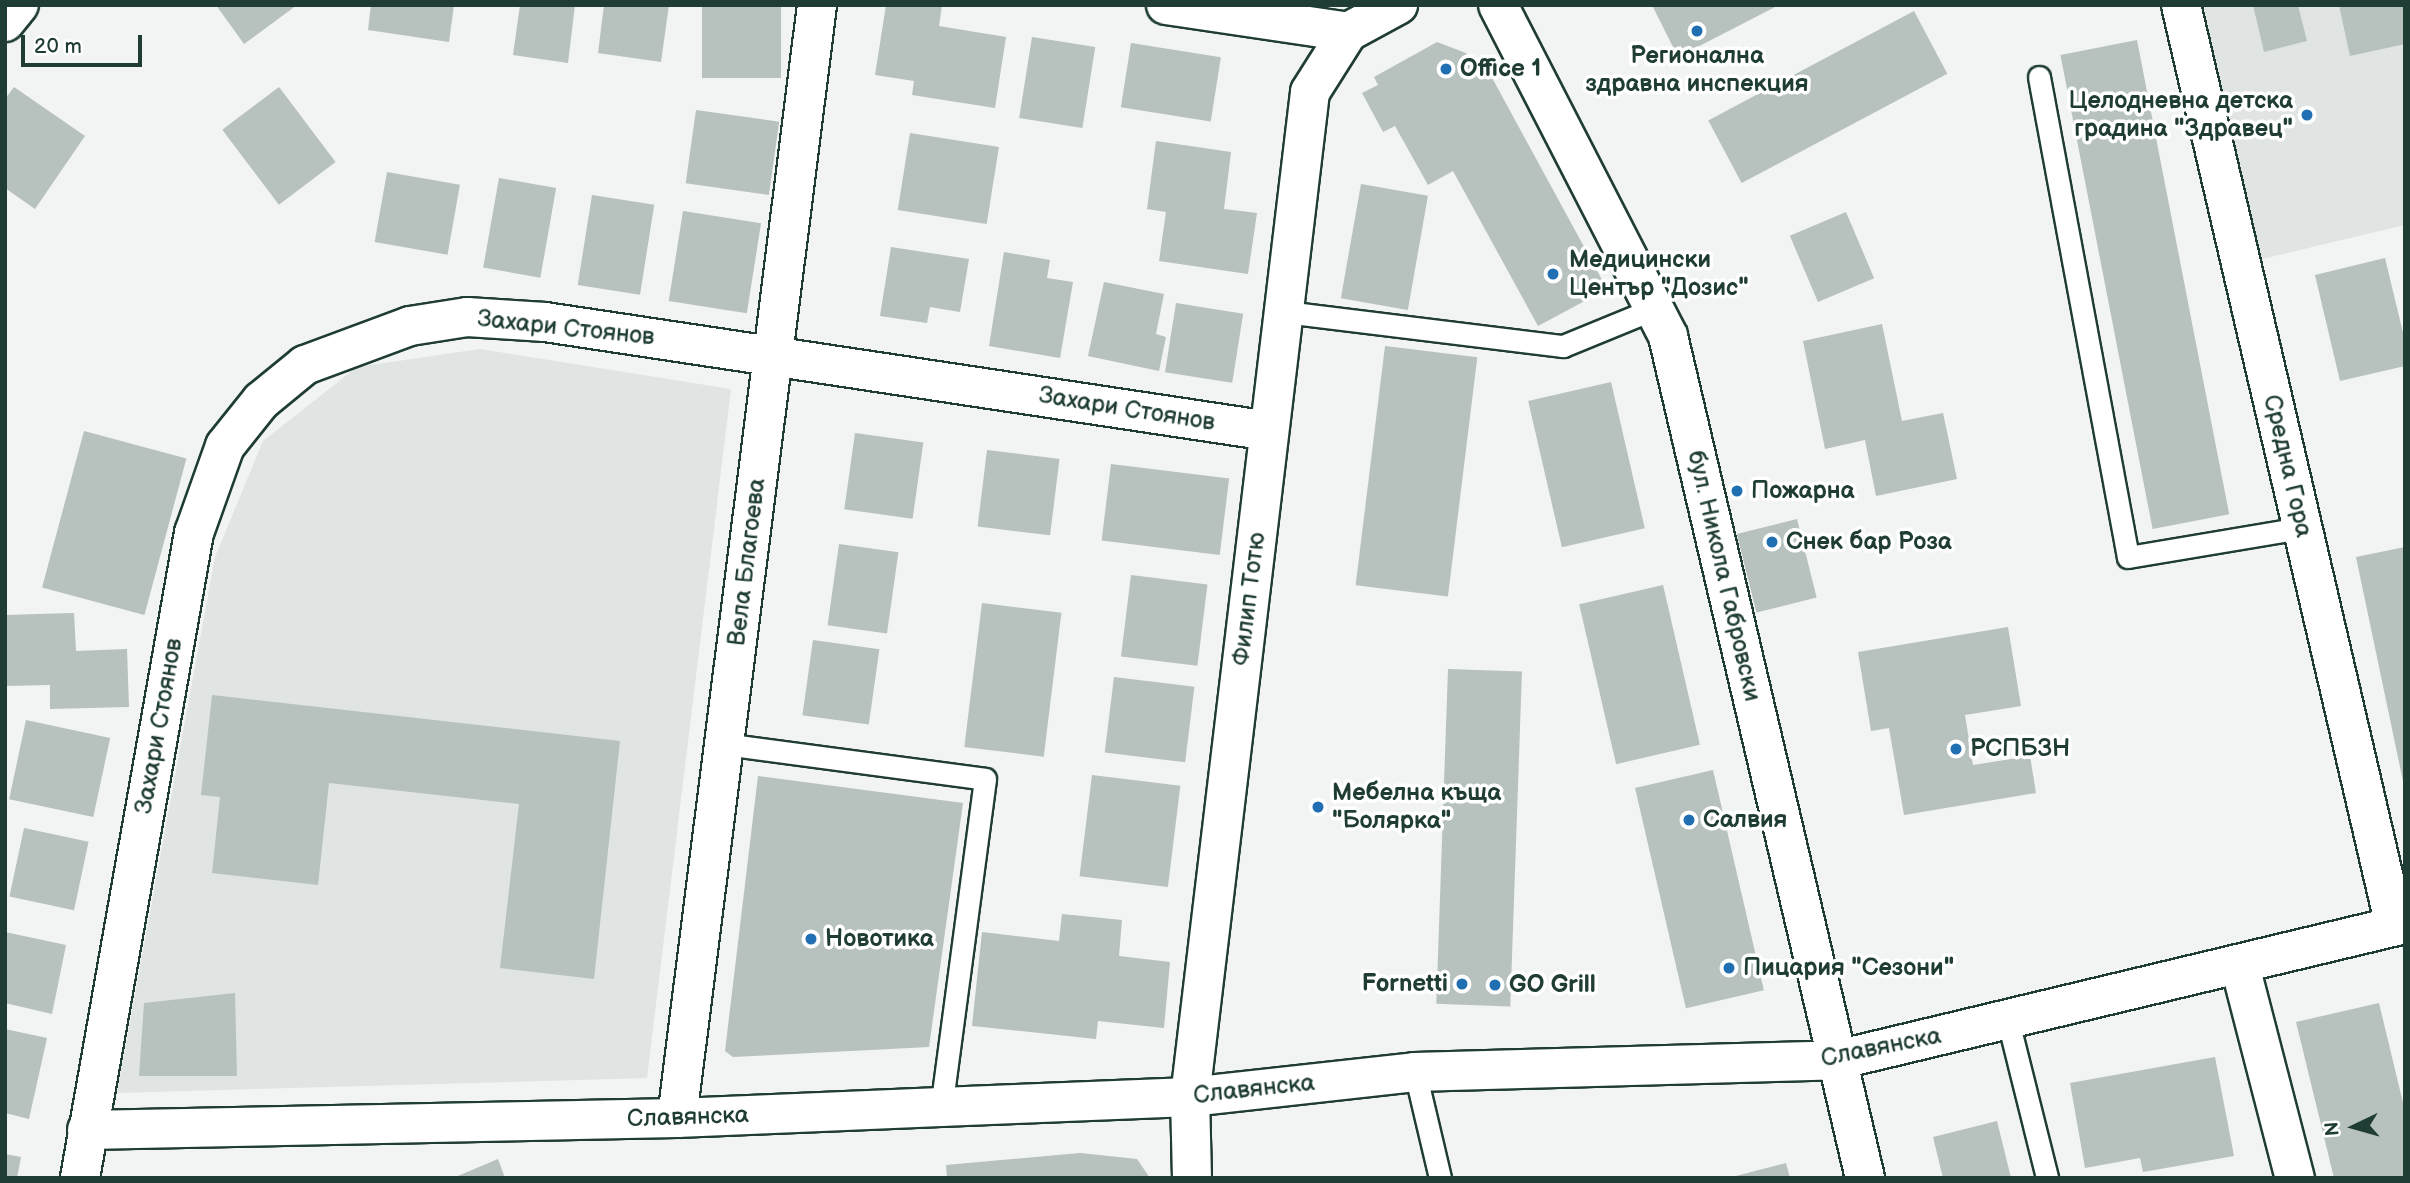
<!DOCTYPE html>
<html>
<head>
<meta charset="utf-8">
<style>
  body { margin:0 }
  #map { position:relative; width:2410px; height:1183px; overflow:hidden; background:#f2f3f3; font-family:"Balsamiq Sans",sans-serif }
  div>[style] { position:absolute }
  .built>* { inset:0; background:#e0e4e3 }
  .building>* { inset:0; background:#b7c1bd; transform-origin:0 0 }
  .roads { filter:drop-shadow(2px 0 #1f3d34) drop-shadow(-2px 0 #1f3d34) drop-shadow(0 2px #1f3d34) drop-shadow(0 -2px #1f3d34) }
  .lane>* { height:21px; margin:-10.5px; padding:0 10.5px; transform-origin:10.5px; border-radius:10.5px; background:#fff }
  .street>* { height:38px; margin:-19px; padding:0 19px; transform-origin:19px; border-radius:19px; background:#fff }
  .secondary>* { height:38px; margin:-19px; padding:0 19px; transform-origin:19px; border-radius:19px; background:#fff }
  .dots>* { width:19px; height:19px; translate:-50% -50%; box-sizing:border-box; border:4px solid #fff; border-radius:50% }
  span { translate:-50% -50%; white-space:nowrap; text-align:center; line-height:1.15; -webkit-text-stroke:7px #fff; paint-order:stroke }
  .poi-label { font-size:24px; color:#1f3d34; font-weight:700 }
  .left { translate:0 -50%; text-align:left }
  .right { translate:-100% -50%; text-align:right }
  .street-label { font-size:24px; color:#1f3d34 }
  .frame { position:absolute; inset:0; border:7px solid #1f3d34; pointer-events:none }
  .north { position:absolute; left:2319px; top:1092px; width:70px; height:70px; -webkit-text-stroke:5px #fff; paint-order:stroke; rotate:265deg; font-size:19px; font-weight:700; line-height:28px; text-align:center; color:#1f3d34 }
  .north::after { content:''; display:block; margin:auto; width:24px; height:32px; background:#1f3d34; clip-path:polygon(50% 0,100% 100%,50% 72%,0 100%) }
  .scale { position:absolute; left:21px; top:35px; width:121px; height:32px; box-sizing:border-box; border:4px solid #1f3d34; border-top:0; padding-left:9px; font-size:21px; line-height:24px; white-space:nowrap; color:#1f3d34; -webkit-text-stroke:5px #fff; paint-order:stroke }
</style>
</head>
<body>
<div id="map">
  <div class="built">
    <div style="clip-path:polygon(2185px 5px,2405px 5px,2405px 225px,2241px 264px)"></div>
    <div style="clip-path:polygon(480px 349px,731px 389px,647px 1078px,117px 1093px,215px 557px,263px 441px,357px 367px)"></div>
  </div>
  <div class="building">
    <div style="clip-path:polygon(216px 5px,297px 5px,244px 44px)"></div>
    <div style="clip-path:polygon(371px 5px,454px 5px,449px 42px,368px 30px)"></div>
    <div style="clip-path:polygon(520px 5px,575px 5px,568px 63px,513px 55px)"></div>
    <div style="clip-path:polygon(604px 5px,669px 5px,661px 62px,598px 53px)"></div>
    <div style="left:702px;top:5px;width:79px;height:73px"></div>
    <div style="clip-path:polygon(886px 5px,942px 5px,939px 26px,1006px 37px,995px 108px,912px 95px,914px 81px,875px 75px)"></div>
    <div style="clip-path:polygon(1652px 5px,1779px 5px,1678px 57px)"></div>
    <div style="clip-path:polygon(2253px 5px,2298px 5px,2307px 41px,2264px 52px)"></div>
    <div style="clip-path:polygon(2339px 5px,2405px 5px,2405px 44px,2350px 56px)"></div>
    <div style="left:1914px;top:11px;width:71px;height:233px;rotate:62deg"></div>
    <div style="left:1032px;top:37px;width:64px;height:82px;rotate:9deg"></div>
    <div style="left:2137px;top:40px;width:483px;height:78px;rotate:79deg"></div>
    <div style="clip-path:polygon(1437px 42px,1466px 53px,1480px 79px,1490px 74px,1607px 289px,1538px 326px,1453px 171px,1428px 185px,1395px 126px,1383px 132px,1362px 93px,1378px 85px,1374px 77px)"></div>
    <div style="left:1131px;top:43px;width:91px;height:65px;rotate:9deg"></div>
    <div style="clip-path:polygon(14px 87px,85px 136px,35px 209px,5px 188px,5px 99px)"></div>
    <div style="left:279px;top:87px;width:94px;height:71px;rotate:53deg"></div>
    <div style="left:696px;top:110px;width:84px;height:74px;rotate:8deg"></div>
    <div style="left:910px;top:133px;width:90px;height:78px;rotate:9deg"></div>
    <div style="clip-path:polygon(1156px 141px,1231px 152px,1224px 209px,1257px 213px,1248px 274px,1159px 261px,1166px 212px,1147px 209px)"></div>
    <div style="left:387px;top:172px;width:74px;height:71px;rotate:10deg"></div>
    <div style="left:499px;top:178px;width:58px;height:91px;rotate:10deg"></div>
    <div style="left:1361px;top:184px;width:68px;height:116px;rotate:10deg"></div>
    <div style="left:592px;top:195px;width:63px;height:91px;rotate:9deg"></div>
    <div style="left:683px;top:211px;width:79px;height:91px;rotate:9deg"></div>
    <div style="left:1846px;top:212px;width:72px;height:61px;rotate:67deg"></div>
    <div style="clip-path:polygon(891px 247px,969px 259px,960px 312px,930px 307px,927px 323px,880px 316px)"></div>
    <div style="clip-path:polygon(1004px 252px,1050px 260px,1047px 278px,1073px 282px,1060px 358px,989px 346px)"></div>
    <div style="clip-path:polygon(2385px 258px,2405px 341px,2405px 366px,2340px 381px,2315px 275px)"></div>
    <div style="clip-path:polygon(1104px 282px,1164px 294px,1156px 334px,1166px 337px,1159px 371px,1088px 356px)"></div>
    <div style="left:1176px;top:303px;width:68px;height:70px;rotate:9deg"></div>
    <div style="clip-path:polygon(1882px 324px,1902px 421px,1943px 413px,1957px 479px,1876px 496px,1865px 440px,1825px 449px,1803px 341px)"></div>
    <div style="left:1385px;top:346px;width:93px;height:241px;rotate:7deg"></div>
    <div style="left:1611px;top:382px;width:150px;height:85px;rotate:77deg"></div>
    <div style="left:84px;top:431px;width:106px;height:162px;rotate:15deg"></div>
    <div style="left:855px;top:433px;width:69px;height:77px;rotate:8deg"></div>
    <div style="left:987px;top:450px;width:73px;height:77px;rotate:7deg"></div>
    <div style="left:1111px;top:464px;width:119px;height:77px;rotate:7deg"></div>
    <div style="left:1797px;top:519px;width:81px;height:62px;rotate:76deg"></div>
    <div style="left:839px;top:544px;width:60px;height:82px;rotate:8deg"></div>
    <div style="clip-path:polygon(2405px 547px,2405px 786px,2404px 786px,2356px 557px)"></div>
    <div style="left:1131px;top:575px;width:77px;height:82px;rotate:7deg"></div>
    <div style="left:1663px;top:585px;width:164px;height:86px;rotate:77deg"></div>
    <div style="left:982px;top:603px;width:80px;height:145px;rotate:7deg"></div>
    <div style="clip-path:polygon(74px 613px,76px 651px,127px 649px,129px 707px,50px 709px,50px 685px,5px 686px,5px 615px)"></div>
    <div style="clip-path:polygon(2008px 627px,2021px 706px,1965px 715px,1973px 765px,2030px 756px,2036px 793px,1904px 815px,1889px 728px,1871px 731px,1858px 652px)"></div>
    <div style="left:813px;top:640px;width:67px;height:76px;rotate:8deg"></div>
    <div style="left:1448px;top:669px;width:74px;height:335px;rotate:2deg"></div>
    <div style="left:1114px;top:677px;width:81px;height:76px;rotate:7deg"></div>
    <div style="clip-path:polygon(212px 695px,620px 741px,594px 979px,500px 968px,519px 804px,329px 783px,318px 885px,212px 873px,220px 797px,201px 795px)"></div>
    <div style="left:26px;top:720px;width:86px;height:81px;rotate:12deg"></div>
    <div style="left:1713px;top:770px;width:226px;height:80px;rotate:77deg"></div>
    <div style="left:1092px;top:775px;width:89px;height:102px;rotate:7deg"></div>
    <div style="clip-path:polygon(758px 776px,963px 803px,929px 1047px,733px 1057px,725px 1051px)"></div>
    <div style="left:24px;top:828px;width:66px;height:70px;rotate:12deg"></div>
    <div style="clip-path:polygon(1062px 914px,1122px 920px,1119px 956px,1170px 962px,1164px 1028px,1098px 1021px,1096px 1039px,972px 1026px,982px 932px,1059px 941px)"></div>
    <div style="clip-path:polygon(5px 932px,66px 945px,52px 1014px,5px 1003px)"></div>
    <div style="clip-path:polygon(235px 993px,237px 1076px,139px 1076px,144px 1003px)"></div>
    <div style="clip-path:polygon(2379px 1003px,2405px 1111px,2405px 1178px,2334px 1178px,2296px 1022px)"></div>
    <div style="clip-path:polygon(5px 1029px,47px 1038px,29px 1119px,5px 1113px)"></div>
    <div style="clip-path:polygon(2215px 1057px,2234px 1156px,2143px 1172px,2140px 1158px,2085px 1168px,2070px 1083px)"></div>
    <div style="clip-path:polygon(1997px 1121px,2011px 1178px,1943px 1178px,1933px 1137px)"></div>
    <div style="clip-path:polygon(1080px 1153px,1137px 1159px,1150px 1178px,947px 1178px,946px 1165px)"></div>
    <div style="clip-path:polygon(5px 1154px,21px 1157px,17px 1178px,5px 1178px)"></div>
    <div style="clip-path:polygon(498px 1159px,505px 1178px,453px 1178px)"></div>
    <div style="clip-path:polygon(1786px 1163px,1790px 1178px,1732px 1178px,1732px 1177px)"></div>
  </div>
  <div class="roads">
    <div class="lane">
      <div style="left:2039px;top:77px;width:488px;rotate:79.5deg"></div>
      <div style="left:2128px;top:557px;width:176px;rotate:-9.5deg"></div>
      <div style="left:1285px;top:312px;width:280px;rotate:7deg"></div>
      <div style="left:1563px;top:346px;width:97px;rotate:-22.3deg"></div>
      <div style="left:724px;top:744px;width:263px;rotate:7.6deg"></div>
      <div style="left:985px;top:779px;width:331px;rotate:97.6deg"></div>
      <div style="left:2008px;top:1021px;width:162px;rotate:76deg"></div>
      <div style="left:1415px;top:1072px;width:109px;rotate:76.7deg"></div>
    </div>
    <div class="street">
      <div style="left:1166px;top:5px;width:184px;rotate:8.4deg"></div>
      <div style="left:2181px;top:5px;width:946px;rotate:76.92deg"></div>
      <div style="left:5px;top:22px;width:22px;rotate:-51deg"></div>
      <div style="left:2240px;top:966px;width:219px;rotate:75.5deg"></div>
      <div style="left:677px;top:1118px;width:1122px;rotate:-82.83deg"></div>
      <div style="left:87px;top:1130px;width:590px;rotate:-1.17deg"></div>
      <div style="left:677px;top:1118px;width:264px;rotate:-2.4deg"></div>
      <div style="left:941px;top:1107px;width:249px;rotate:-2.3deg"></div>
      <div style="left:1190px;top:1097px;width:226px;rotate:-6.3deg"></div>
      <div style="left:1415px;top:1072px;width:422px;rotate:-1.6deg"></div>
      <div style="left:1837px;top:1060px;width:584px;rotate:-13.47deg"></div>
      <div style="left:80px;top:1178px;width:655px;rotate:-79.98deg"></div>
      <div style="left:194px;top:533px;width:92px;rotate:-70.4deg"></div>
      <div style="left:225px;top:446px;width:58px;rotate:-51.3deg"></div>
      <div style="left:261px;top:401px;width:57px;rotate:-39.3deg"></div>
      <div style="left:305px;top:365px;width:112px;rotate:-20.4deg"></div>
      <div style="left:410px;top:326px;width:58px;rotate:-9deg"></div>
      <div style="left:467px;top:317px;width:78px;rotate:3.7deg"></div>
      <div style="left:545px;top:322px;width:732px;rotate:8.56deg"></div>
      <div style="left:1192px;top:1178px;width:81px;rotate:-91.4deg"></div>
      <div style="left:1190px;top:1097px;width:1012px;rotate:-83.19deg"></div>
      <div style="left:1310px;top:92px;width:71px;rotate:-57.7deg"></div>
      <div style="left:1348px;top:32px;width:57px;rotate:-28.4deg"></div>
    </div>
    <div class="secondary">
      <div style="left:1498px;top:5px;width:372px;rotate:62.8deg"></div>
      <div style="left:1668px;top:336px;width:865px;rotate:76.83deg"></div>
    </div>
  </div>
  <div class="dots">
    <div style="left:1697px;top:31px;background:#1f6fb2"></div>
    <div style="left:1446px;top:69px;background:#1f6fb2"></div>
    <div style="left:2307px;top:115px;background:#1f6fb2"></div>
    <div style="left:1553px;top:274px;background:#1f6fb2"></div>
    <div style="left:1737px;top:491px;background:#1f6fb2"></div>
    <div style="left:1772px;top:542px;background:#1f6fb2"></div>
    <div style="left:1956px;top:749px;background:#1f6fb2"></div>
    <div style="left:1318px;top:807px;background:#1f6fb2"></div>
    <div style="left:1689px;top:820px;background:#1f6fb2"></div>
    <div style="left:811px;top:939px;background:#1f6fb2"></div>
    <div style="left:1729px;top:968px;background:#1f6fb2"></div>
    <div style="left:1462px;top:984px;background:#1f6fb2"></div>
    <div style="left:1495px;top:985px;background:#1f6fb2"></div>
  </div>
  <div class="poi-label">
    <span style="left:1697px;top:70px">Регионална<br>здравна инспекция</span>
    <span class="left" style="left:1460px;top:69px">Office 1</span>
    <span class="right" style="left:2293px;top:115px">Целодневна детска<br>градина "Здравец"</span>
    <span class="left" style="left:1569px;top:274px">Медицински<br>Център "Дозис"</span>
    <span class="left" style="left:1751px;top:491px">Пожарна</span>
    <span class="left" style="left:1786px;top:542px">Снек бар Роза</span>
    <span class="left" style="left:1970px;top:749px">РСПБЗН</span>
    <span class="left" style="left:1332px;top:807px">Мебелна къща<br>"Болярка"</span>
    <span class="left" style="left:1703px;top:820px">Салвия</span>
    <span class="left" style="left:825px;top:939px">Новотика</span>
    <span class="left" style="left:1743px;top:968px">Пицария "Сезони"</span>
    <span class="right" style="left:1448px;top:984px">Fornetti</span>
    <span class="left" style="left:1509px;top:985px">GO Grill</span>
  </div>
  <div class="street-label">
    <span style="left:566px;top:328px;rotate:6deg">Захари Стоянов</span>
    <span style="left:1127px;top:409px;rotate:9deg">Захари Стоянов</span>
    <span style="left:2288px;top:466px;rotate:77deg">Средна Гора</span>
    <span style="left:747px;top:562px;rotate:-83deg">Вела Благоева</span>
    <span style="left:1724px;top:576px;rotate:77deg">бул. Никола Габровски</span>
    <span style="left:1249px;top:599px;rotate:-83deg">Филип Тотю</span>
    <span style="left:159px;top:726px;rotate:-80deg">Захари Стоянов</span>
    <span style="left:1881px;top:1047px;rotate:-11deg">Славянска</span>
    <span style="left:1254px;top:1089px;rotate:-6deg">Славянска</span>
    <span style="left:688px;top:1117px;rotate:-2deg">Славянска</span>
  </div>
  <div class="frame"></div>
  <div class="north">N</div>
  <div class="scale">20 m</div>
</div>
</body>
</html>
